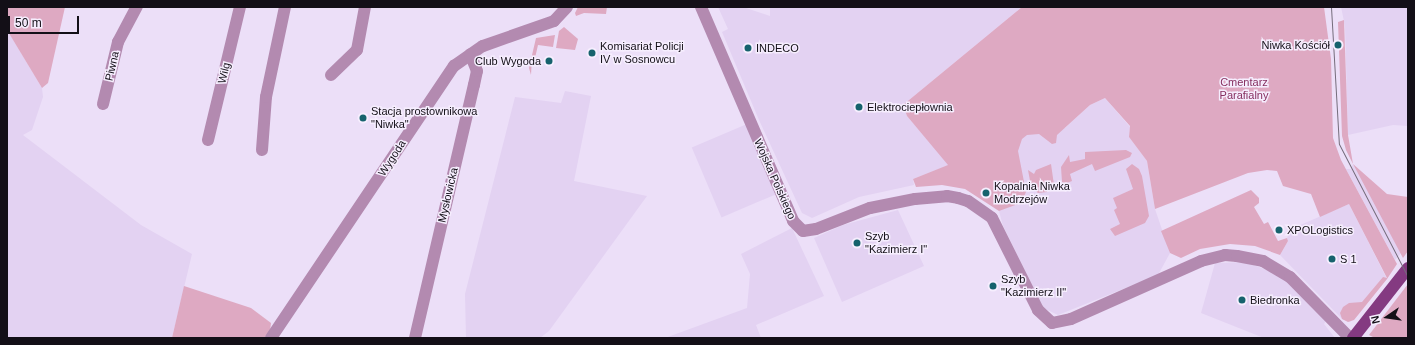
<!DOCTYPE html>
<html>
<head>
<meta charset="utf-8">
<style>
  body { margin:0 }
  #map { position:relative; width:1415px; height:345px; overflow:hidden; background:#ecdff8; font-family:Helvetica,sans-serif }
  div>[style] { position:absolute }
  .built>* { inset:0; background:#e3d2f2; transform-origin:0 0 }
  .green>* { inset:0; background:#dea9c2 }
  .street>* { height:12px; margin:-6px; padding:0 6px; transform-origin:6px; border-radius:6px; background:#b38ab0 }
  .primary>* { height:12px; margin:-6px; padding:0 6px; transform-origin:6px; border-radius:6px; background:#843a81 }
  .tram>* { height:1px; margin:-0.5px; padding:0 0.5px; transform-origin:0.5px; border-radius:0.5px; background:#746c7b }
  .dots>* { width:11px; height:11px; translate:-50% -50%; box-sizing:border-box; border:2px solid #f6eefe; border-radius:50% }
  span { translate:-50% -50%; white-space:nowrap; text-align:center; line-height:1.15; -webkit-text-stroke:3px #f6eefe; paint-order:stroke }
  .poi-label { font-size:11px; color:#130f17 }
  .right { translate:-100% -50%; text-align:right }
  .left { translate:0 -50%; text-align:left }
  .street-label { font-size:11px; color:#130f17 }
  .park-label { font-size:11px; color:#873061 }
  .frame { position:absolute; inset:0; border:8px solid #130f17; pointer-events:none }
  .north { position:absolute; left:1367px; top:297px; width:40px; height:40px; -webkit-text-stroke:3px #f6eefe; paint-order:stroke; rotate:257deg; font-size:11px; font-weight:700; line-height:16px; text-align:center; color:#130f17 }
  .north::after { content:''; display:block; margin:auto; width:14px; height:18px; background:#130f17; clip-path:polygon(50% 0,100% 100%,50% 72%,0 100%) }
  .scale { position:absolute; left:8px; top:16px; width:71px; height:18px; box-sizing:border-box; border:2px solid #130f17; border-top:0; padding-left:5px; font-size:12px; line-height:14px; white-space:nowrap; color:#130f17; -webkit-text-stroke:3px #f6eefe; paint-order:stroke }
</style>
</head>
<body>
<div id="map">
  <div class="built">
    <div style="clip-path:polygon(718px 7px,743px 7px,770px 16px,770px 7px,1022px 7px,903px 105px,907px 116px,949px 165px,913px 179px,914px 185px,859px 197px,812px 218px,802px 213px,759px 120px,722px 32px,728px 29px)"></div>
    <div style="clip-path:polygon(1341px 7px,1408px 7px,1408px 126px,1393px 125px,1348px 135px,1345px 26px)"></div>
    <div style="clip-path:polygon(7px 30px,42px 88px,43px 97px,32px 130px,23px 135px,141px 225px,192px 254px,172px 338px,7px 338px)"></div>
    <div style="clip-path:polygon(565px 91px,591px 96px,574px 181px,647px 196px,549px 331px,540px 338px,466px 338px,465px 294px,515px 97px,561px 103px)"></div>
    <div style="clip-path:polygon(1105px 98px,1130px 127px,1129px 137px,1147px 161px,1155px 209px,1170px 253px,1158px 275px,1058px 315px,1043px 308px,1003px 226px,999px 211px,1001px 178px,1018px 131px,1065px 128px,1090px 105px)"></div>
    <div style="left:747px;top:124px;width:76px;height:60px;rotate:67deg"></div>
    <div style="clip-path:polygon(1353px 164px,1401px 253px,1395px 260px,1346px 169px,1351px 169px)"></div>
    <div style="clip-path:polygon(1349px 204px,1387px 279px,1350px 322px,1342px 319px,1280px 255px,1288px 241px,1287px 238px,1291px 229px)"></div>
    <div style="clip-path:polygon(898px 210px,924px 266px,842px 302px,814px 238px,843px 225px)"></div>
    <div style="clip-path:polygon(792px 228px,824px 296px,756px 325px,761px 338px,665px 338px,747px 308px,750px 274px,741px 254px)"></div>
    <div style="clip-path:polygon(1246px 262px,1280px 275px,1326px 321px,1324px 324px,1335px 338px,1264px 338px,1201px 313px,1215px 263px)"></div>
  </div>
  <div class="green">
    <div style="clip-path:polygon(7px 7px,65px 7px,48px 83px,42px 88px,7px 30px)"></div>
    <div style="clip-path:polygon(578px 7px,607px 7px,606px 14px,584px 13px,576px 16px,575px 13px)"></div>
    <div style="clip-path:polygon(1022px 7px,1324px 7px,1331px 59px,1333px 138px,1341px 160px,1397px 264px,1387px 279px,1354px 320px,1348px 322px,1342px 319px,1340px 313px,1343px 307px,1349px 303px,1362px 302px,1383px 277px,1387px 278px,1349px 204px,1320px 217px,1311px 194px,1283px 186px,1277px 171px,1267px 170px,1248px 173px,1155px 209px,1147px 161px,1129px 137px,1130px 126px,1105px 98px,1090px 105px,1057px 135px,1056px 143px,1052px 144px,1039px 134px,1027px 135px,1022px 139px,1018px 151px,1026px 192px,1021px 203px,999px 211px,965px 189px,942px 185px,916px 187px,913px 179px,948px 165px,907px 116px,903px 105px)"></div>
    <div style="clip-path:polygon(1344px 20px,1348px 135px,1353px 164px,1387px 194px,1408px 197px,1408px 251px,1403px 258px,1353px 164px,1346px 150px,1342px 136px,1338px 22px)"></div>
    <div style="clip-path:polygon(564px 27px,578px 39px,575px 50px,556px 48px,559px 31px)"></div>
    <div style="clip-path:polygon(555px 35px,553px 47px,538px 45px,535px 58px,532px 58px,531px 75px,529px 68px,536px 38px)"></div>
    <div style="clip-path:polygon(1126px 150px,1132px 153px,1130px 157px,1095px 171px,1092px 164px,1070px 174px,1072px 181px,1064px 184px,1062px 182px,1061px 167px,1069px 155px,1070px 162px,1085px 159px,1085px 152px)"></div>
    <div style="clip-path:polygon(1051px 164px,1054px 185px,1047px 192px,1038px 193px,1031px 186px,1028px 170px,1034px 174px,1036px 170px)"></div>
    <div style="clip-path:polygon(1132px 164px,1139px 169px,1142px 176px,1149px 216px,1145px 223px,1115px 236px,1110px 229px,1120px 224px,1114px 210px,1117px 208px,1113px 198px,1133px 189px,1126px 169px)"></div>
    <div style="clip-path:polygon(1251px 190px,1259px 198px,1259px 203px,1254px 207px,1264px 224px,1268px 222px,1278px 241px,1287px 238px,1288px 241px,1280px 255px,1255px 246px,1230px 244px,1200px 249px,1181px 258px,1170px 253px,1161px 231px)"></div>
    <div style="clip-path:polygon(1408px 284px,1408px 338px,1375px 338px,1369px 335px)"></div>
    <div style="clip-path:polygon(184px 286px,251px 308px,271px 323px,270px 331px,264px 338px,172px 338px)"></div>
  </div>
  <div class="street">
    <div style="left:701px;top:7px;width:233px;rotate:66.7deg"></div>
    <div style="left:793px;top:221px;width:14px;rotate:45deg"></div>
    <div style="left:803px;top:231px;width:13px;rotate:-9deg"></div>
    <div style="left:816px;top:229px;width:58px;rotate:-21.3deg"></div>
    <div style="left:870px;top:208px;width:46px;rotate:-11.3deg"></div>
    <div style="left:915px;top:199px;width:32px;rotate:-5deg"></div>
    <div style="left:947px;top:196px;width:11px;rotate:10deg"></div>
    <div style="left:958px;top:198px;width:10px;rotate:17deg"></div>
    <div style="left:968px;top:201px;width:29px;rotate:35deg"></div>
    <div style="left:992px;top:218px;width:103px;rotate:63.4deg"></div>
    <div style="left:1038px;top:310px;width:19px;rotate:43deg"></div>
    <div style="left:1052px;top:323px;width:19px;rotate:-12deg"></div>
    <div style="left:1071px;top:319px;width:142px;rotate:-24deg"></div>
    <div style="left:1201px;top:261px;width:25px;rotate:-14deg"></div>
    <div style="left:1225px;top:255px;width:12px;rotate:5deg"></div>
    <div style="left:1237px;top:256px;width:26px;rotate:11deg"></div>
    <div style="left:1263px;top:261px;width:31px;rotate:31deg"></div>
    <div style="left:1290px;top:277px;width:86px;rotate:45.5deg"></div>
    <div style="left:331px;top:75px;width:36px;rotate:-44deg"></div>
    <div style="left:357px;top:50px;width:44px;rotate:-79.5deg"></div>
    <div style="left:103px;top:104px;width:64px;rotate:-76.4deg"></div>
    <div style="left:118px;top:42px;width:40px;rotate:-62deg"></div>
    <div style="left:208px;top:140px;width:137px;rotate:-76.5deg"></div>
    <div style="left:262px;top:150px;width:53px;rotate:-85.7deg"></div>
    <div style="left:266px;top:97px;width:92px;rotate:-78.1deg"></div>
    <div style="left:271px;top:338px;width:328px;rotate:-56.1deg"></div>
    <div style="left:454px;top:66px;width:35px;rotate:-35deg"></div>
    <div style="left:483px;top:46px;width:75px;rotate:-19.4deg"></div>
    <div style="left:554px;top:21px;width:19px;rotate:-47deg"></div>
    <div style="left:415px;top:338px;width:260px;rotate:-76.9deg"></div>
    <div style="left:474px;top:85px;width:14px;rotate:-78deg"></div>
    <div style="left:477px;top:71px;width:18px;rotate:-112deg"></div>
  </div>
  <div class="primary">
    <div style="left:1353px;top:338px;width:89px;rotate:-51.8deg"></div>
  </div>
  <div class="tram">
    <div style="left:1331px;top:7px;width:137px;rotate:86.7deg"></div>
    <div style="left:1339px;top:144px;width:150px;rotate:62.6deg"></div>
  </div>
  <div class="dots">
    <div style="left:1338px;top:45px;background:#16626d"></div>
    <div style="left:748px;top:48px;background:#16626d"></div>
    <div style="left:592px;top:53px;background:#16626d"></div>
    <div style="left:549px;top:61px;background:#16626d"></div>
    <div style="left:859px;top:107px;background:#16626d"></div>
    <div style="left:363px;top:118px;background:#16626d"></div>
    <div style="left:986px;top:193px;background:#16626d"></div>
    <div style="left:1279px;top:230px;background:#16626d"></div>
    <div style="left:857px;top:243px;background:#16626d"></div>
    <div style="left:1332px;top:259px;background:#16626d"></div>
    <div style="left:993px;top:286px;background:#16626d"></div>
    <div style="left:1242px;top:300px;background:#16626d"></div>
  </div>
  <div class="poi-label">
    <span class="right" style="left:1330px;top:45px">Niwka Kościół</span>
    <span class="left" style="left:600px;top:53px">Komisariat Policji<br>IV w Sosnowcu</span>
    <span class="left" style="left:756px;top:48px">INDECO</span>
    <span class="right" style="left:541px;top:61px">Club Wygoda</span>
    <span class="left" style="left:867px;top:107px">Elektrociepłownia</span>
    <span class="left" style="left:371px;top:118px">Stacja prostownikowa<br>"Niwka"</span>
    <span class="left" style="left:994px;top:193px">Kopalnia Niwka<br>Modrzejów</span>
    <span class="left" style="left:1287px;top:230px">XPOLogistics</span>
    <span class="left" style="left:865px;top:243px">Szyb<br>"Kazimierz I"</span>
    <span class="left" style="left:1340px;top:259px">S 1</span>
    <span class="left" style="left:1001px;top:286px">Szyb<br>"Kazimierz II"</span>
    <span class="left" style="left:1250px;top:300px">Biedronka</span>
  </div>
  <div class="street-label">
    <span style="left:112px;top:66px;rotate:-77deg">Piwna</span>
    <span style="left:224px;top:73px;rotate:-76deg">Wilg</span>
    <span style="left:392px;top:158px;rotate:-57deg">Wygoda</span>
    <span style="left:775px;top:179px;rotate:66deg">Wojska Polskiego</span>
    <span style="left:448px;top:195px;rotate:-77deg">Mysłowicka</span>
  </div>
  <div class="park-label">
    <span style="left:1244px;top:89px">Cmentarz<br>Parafialny</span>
  </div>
  <div class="frame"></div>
  <div class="north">N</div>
  <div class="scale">50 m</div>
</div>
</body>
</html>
